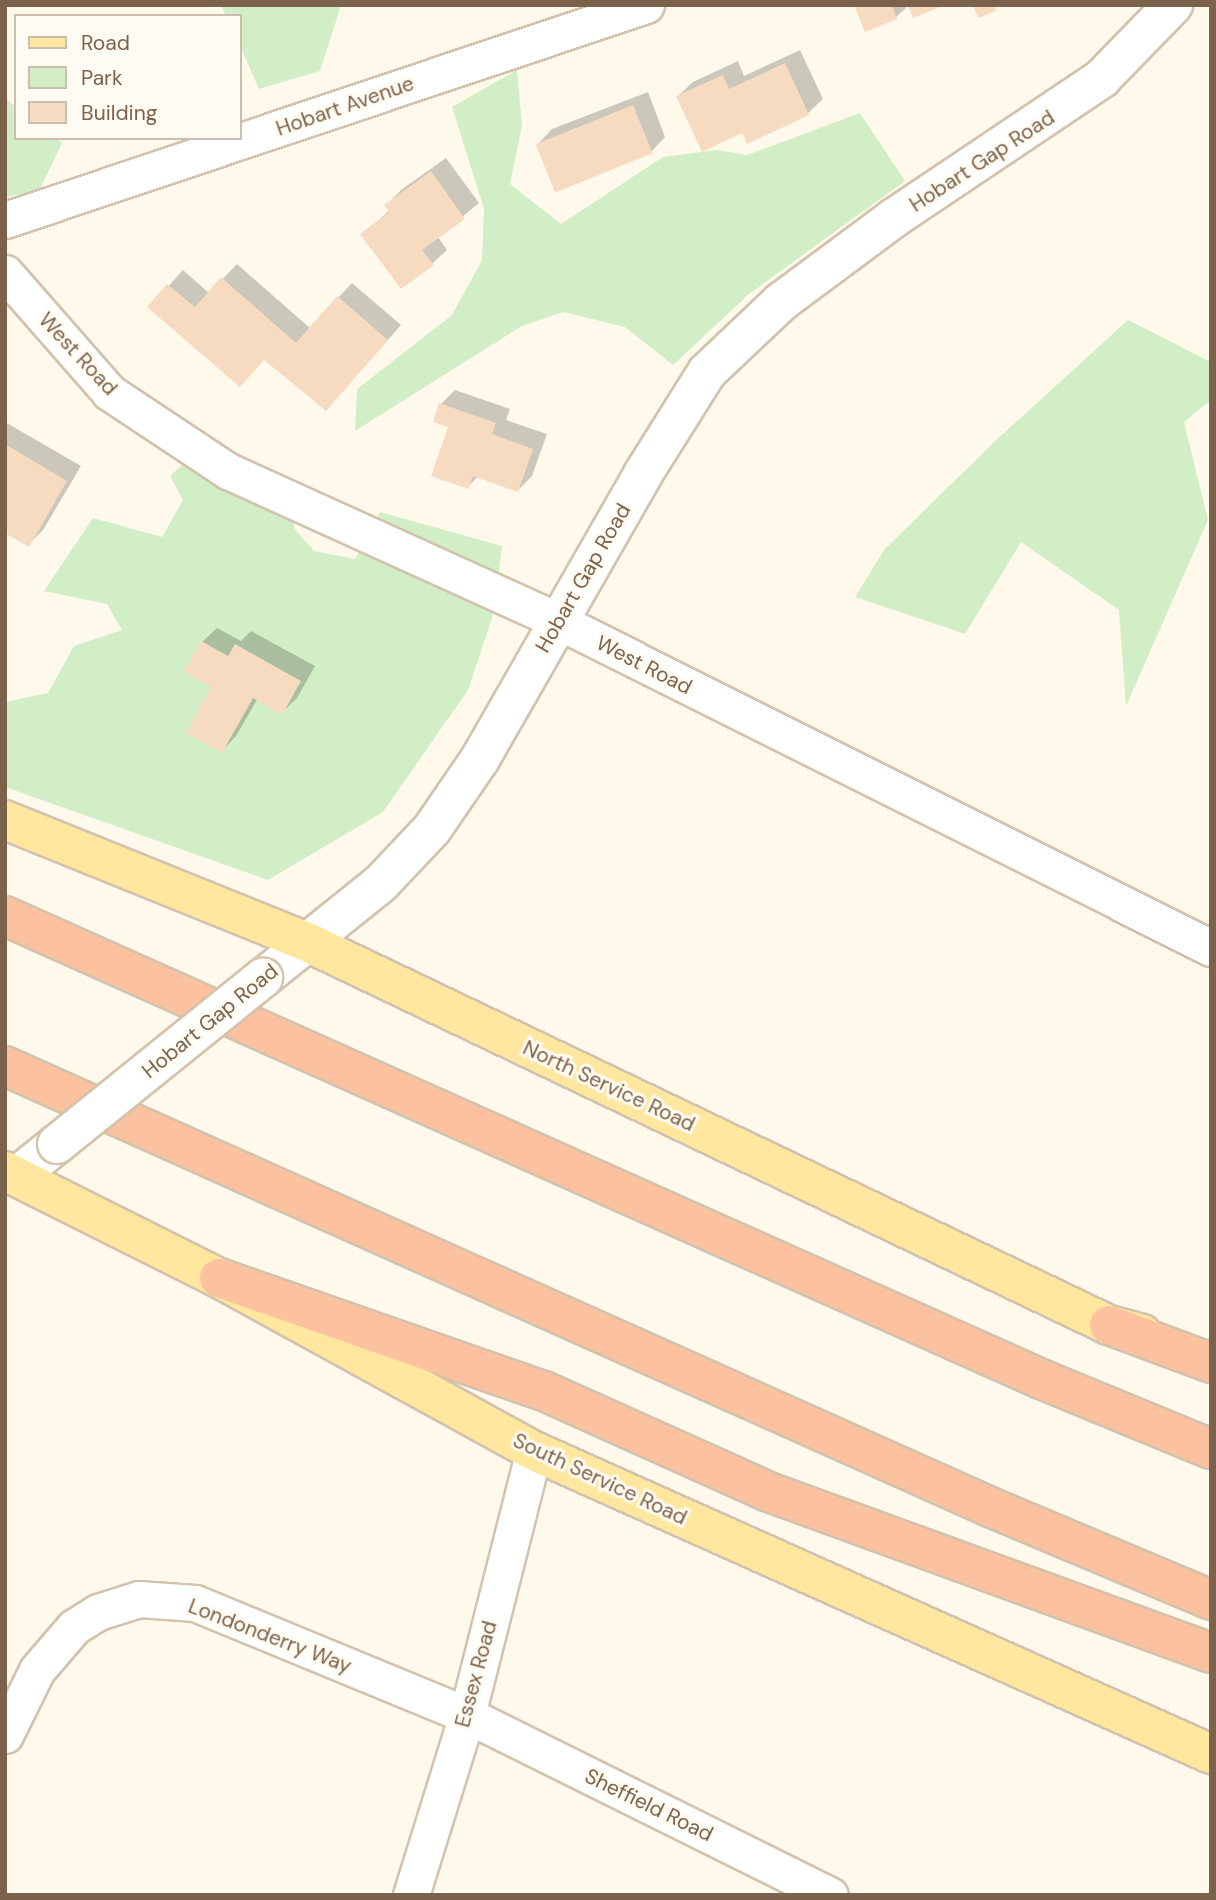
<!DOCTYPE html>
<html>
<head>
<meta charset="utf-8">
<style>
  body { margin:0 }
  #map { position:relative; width:1216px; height:1900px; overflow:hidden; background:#fef9ea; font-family:"DM Sans",sans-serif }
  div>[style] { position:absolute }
  .green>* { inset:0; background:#d2eec6 }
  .shadow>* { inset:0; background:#0003 }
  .building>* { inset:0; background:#f6dbc0; transform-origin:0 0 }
  .roads { filter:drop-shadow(2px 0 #d2c2ae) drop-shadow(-2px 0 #d2c2ae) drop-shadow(0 2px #d2c2ae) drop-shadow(0 -2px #d2c2ae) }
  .street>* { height:35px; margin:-17.5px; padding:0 17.5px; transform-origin:17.5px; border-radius:17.5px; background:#fff }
  .secondary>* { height:38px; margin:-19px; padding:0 19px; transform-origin:19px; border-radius:19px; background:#fff }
  .primary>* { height:38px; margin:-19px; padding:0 19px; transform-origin:19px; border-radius:19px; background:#ffe7a0 }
  .highway>* { height:38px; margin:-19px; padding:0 19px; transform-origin:19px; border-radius:19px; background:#fcc19e }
  .bridges { filter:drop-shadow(2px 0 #d6c3ab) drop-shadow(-2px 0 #d6c3ab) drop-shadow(0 2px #d6c3ab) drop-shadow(0 -2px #d6c3ab) }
  .secondary-bridge>* { height:38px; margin:-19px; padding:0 19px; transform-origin:19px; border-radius:19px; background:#fff }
  span { translate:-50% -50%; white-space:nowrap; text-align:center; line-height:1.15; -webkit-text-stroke:6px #fffbf2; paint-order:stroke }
  .street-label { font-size:21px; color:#7c624a }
  .frame { position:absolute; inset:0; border:7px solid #7c624a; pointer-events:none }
  .legend { position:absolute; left:14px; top:14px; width:228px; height:126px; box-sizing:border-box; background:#fffbf2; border:2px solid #cbbeaf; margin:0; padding:9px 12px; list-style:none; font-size:21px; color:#7c624a }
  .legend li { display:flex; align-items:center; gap:14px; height:35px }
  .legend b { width:35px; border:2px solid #cbbeaf }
</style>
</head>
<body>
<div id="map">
  <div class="green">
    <div style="clip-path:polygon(221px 5px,341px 5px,320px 71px,259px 89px,240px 46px,240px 16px,226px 16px)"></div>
    <div style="clip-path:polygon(517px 70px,522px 125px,510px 184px,561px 224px,663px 157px,717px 150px,747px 155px,860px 113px,905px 181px,749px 294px,673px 365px,625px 327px,563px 312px,522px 326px,355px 431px,357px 389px,452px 315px,482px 260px,484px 209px,452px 107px)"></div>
    <div style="clip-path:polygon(5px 98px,16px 107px,16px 138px,56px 138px,62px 143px,39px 191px,5px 197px)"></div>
    <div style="clip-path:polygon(1128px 320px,1211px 362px,1211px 400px,1184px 422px,1208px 520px,1126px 706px,1119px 610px,1021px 542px,965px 634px,855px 597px,884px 550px,995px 441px)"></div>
    <div style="clip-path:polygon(206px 443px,282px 487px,295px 529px,314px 551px,355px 559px,380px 512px,502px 546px,494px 612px,468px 690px,383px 812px,268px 880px,5px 787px,5px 702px,48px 693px,74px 646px,122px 630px,107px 604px,44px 591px,93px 518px,162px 537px,183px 500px,170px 476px)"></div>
  </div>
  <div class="shadow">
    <div style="clip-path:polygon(856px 5px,905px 5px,906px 8px,896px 17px)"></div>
    <div style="clip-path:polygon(800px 50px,823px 99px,808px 113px,743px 131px,678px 96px,693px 82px,738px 61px,744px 76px)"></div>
    <div style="clip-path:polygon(648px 92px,665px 137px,651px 152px,538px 144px,552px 129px)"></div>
    <div style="clip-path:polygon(446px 158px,479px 203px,438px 237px,447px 250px,432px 264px,362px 234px,390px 210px,386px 205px,401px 190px)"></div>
    <div style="clip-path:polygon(237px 264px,310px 328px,352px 283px,401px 325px,340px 394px,150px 307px,183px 270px,209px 293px)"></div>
    <div style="clip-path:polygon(455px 390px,510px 409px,506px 420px,547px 434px,532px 476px,518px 490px,478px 476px,468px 487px,441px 404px)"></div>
    <div style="clip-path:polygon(5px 422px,81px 466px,43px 530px,29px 544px,5px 531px)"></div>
    <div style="clip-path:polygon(217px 628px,241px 641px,251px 631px,315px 666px,297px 698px,282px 712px,258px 698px,236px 736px,222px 751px,202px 642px)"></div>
  </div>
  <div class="building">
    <div style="clip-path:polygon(854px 5px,892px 5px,897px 19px,865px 32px)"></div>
    <div style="clip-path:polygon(908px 5px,945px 5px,913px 18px)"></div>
    <div style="clip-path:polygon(973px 5px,994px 5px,996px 11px,978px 18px)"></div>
    <div style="clip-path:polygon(785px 63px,809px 115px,747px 144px,742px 133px,702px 152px,676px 96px,723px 75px,729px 89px)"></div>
    <div style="left:633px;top:105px;width:52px;height:105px;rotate:68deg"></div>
    <div style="clip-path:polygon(431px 171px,465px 219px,422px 250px,434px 265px,401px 289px,360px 234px,389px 212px,384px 205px)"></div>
    <div style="clip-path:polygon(221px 277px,296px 343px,337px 296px,388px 340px,326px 411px,264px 360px,240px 387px,147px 307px,167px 284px,195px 307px)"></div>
    <div style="clip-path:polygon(439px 403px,496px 423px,492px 434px,533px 449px,518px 492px,473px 476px,468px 489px,431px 476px,448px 427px,433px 422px)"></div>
    <div style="clip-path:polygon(5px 444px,67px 481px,29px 547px,5px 533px)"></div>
    <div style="clip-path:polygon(201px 641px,228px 656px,235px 644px,301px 681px,282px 715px,253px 698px,222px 753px,186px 733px,211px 687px,184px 672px)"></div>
  </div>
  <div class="roads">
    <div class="street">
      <div style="left:5px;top:220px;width:676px;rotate:-18.54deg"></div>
      <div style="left:5px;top:273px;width:158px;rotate:48.8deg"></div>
      <div style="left:109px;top:392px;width:143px;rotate:33.6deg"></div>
      <div style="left:228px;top:471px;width:362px;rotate:24.4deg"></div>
      <div style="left:558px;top:621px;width:730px;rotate:26.6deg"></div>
      <div style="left:5px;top:1735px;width:72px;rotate:-63.8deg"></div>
      <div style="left:37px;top:1670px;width:57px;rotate:-49.3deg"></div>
      <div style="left:74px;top:1627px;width:28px;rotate:-32deg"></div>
      <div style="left:98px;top:1612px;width:43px;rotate:-17.6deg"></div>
      <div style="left:139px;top:1599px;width:56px;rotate:4.1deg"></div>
      <div style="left:195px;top:1603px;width:294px;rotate:22.4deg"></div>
      <div style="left:467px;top:1715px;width:405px;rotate:26.4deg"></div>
      <div style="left:411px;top:1895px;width:189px;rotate:-72.7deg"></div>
      <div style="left:467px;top:1715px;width:272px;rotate:-75.8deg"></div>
    </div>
    <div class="secondary">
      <div style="left:263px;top:978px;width:151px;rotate:-38.8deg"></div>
      <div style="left:381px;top:883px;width:74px;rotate:-46.6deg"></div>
      <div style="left:432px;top:829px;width:85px;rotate:-55.6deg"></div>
      <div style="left:480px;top:759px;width:328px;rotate:-60.2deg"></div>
      <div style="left:643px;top:474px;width:120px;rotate:-57.9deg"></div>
      <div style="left:707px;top:372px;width:102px;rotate:-43.4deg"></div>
      <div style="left:781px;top:302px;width:141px;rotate:-36.6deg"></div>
      <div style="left:894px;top:218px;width:251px;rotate:-33.9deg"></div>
      <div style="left:1102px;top:78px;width:102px;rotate:-45.8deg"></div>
      <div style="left:17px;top:1176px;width:51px;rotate:-38.7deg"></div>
    </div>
    <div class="primary">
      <div style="left:5px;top:820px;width:326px;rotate:22deg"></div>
      <div style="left:307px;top:942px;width:889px;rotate:25.53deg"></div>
      <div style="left:1109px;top:1325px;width:34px;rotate:15deg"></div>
      <div style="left:5px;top:1171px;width:239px;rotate:26.6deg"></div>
      <div style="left:219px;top:1278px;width:359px;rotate:28.8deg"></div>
      <div style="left:534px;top:1451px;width:742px;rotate:24.11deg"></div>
    </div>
    <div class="highway">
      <div style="left:5px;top:916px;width:1135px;rotate:24.08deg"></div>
      <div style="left:1041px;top:1379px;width:184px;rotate:22.4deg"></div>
      <div style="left:5px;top:1066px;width:1079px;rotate:24.12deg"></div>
      <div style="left:990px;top:1507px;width:240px;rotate:22.8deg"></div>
      <div style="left:219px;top:1278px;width:344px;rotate:19.2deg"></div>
      <div style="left:544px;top:1391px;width:243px;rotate:24.2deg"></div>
      <div style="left:766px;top:1491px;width:474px;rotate:20deg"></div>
      <div style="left:1109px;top:1325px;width:109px;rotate:20.4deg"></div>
    </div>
  </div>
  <div class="bridges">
    <div class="secondary-bridge">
      <div style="left:57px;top:1144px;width:265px;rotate:-38.9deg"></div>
    </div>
  </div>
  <div class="street-label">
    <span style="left:345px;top:106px;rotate:-19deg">Hobart Avenue</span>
    <span style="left:982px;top:161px;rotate:-33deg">Hobart Gap Road</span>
    <span style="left:78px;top:354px;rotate:47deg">West Road</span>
    <span style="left:583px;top:578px;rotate:-60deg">Hobart Gap Road</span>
    <span style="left:644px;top:665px;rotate:27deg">West Road</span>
    <span style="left:210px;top:1021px;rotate:-39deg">Hobart Gap Road</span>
    <span style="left:609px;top:1086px;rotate:25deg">North Service Road</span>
    <span style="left:600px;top:1479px;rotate:25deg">South Service Road</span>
    <span style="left:270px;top:1636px;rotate:21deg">Londonderry Way</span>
    <span style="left:476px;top:1674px;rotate:-75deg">Essex Road</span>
    <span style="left:649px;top:1805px;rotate:26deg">Sheffield Road</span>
  </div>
  <div class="frame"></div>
  <ul class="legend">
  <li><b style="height:9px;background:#ffe7a0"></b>Road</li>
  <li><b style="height:19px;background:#d2eec6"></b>Park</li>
  <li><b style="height:19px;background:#f6dbc0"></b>Building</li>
  </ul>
</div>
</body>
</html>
